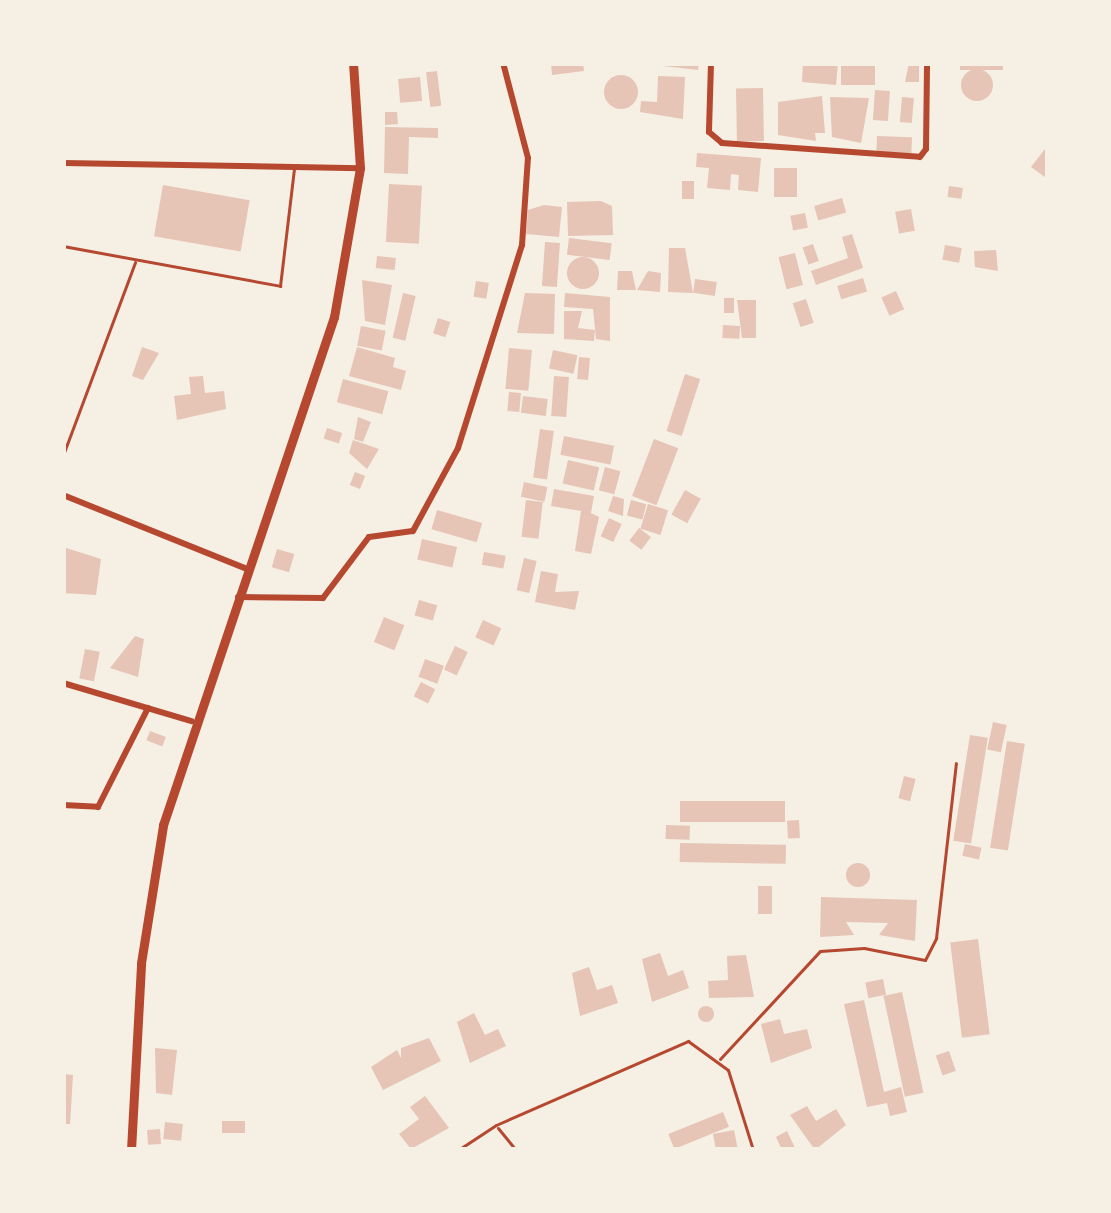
<!DOCTYPE html>
<html>
<head>
<meta charset="utf-8">
<style>
  body { margin:0 }
  #map { position:relative; width:1111px; height:1213px; overflow:hidden; background:#f6efe4; font-family:"Playfair Display",serif }
  div>[style] { position:absolute }
  .building>* { inset:0; background:#e6c5b7; transform-origin:0 0 }
  .round { border-radius:50% }
  .service>* { height:3px; margin:-1.5px; padding:0 1.5px; transform-origin:1.5px; border-radius:1.5px; background:#b5482f }
  .minor>* { height:6px; margin:-3px; padding:0 3px; transform-origin:3px; border-radius:3px; background:#b5482f }
  .secondary>* { height:9px; margin:-4.5px; padding:0 4.5px; transform-origin:4.5px; border-radius:4.5px; background:#b5482f }
  span { translate:-50% -50%; white-space:nowrap; text-align:center; line-height:1.15; -webkit-text-stroke:9px #f6efe4; paint-order:stroke }
  .frame { position:absolute; inset:0; border:66px solid #f6efe4; pointer-events:none }
</style>
</head>
<body>
<div id="map">
  <div class="building">
    <div style="clip-path:polygon(551px 63px,583px 63px,584px 71px,552px 75px)"></div>
    <div style="clip-path:polygon(663px 63px,699px 63px,698px 70px,663px 66px)"></div>
    <div style="clip-path:polygon(803px 63px,838px 63px,836px 85px,802px 82px)"></div>
    <div style="left:841px;top:63px;width:34px;height:22px"></div>
    <div style="clip-path:polygon(909px 63px,919px 63px,919px 82px,905px 82px)"></div>
    <div style="left:960px;top:63px;width:43px;height:7px"></div>
    <div class="round" style="left:961px;top:69px;width:32px;height:32px"></div>
    <div style="left:437px;top:71px;width:35px;height:11px;rotate:83deg"></div>
    <div class="round" style="left:604px;top:75px;width:34px;height:34px"></div>
    <div style="clip-path:polygon(658px 76px,685px 77px,683px 119px,640px 112px,641px 101px,657px 102px)"></div>
    <div style="left:420px;top:77px;width:24px;height:22px;rotate:85deg"></div>
    <div style="left:763px;top:88px;width:53px;height:27px;rotate:89deg"></div>
    <div style="left:875px;top:90px;width:15px;height:30px;rotate:4deg"></div>
    <div style="clip-path:polygon(822px 96px,825px 133px,815px 133px,816px 141px,778px 135px,778px 102px)"></div>
    <div style="clip-path:polygon(830px 97px,869px 98px,861px 143px,832px 137px)"></div>
    <div style="left:902px;top:97px;width:12px;height:25px;rotate:5deg"></div>
    <div style="clip-path:polygon(385px 112px,397px 112px,398px 124px,385px 125px)"></div>
    <div style="clip-path:polygon(385px 127px,438px 128px,438px 138px,409px 137px,408px 174px,384px 173px)"></div>
    <div style="left:877px;top:136px;width:35px;height:16px;rotate:2deg"></div>
    <div style="clip-path:polygon(1048px 145px,1048px 173px,1045px 177px,1031px 167px)"></div>
    <div style="clip-path:polygon(697px 153px,761px 158px,758px 192px,738px 190px,739px 175px,731px 174px,730px 190px,707px 188px,709px 168px,696px 167px)"></div>
    <div style="left:797px;top:168px;width:29px;height:23px;rotate:90deg"></div>
    <div style="left:682px;top:181px;width:12px;height:18px"></div>
    <div style="left:389px;top:184px;width:33px;height:58px;rotate:3deg"></div>
    <div style="left:163px;top:185px;width:88px;height:52px;rotate:10deg"></div>
    <div style="left:949px;top:186px;width:14px;height:11px;rotate:8deg"></div>
    <div style="left:842px;top:198px;width:15px;height:29px;rotate:74deg"></div>
    <div style="clip-path:polygon(601px 201px,612px 206px,613px 235px,568px 236px,567px 202px)"></div>
    <div style="clip-path:polygon(544px 205px,562px 207px,559px 237px,526px 234px,528px 210px)"></div>
    <div style="left:911px;top:209px;width:22px;height:16px;rotate:80deg"></div>
    <div style="left:805px;top:213px;width:15px;height:15px;rotate:79deg"></div>
    <div style="clip-path:polygon(852px 234px,863px 268px,816px 285px,811px 271px,848px 258px,842px 237px)"></div>
    <div style="left:569px;top:238px;width:43px;height:17px;rotate:7deg"></div>
    <div style="left:545px;top:242px;width:15px;height:44px;rotate:4deg"></div>
    <div style="left:813px;top:244px;width:18px;height:11px;rotate:71deg"></div>
    <div style="left:945px;top:245px;width:17px;height:15px;rotate:10deg"></div>
    <div style="clip-path:polygon(669px 248px,685px 248px,693px 293px,668px 292px)"></div>
    <div style="clip-path:polygon(996px 250px,998px 271px,975px 267px,974px 251px)"></div>
    <div style="left:795px;top:253px;width:33px;height:17px;rotate:76deg"></div>
    <div style="left:377px;top:256px;width:19px;height:12px;rotate:6deg"></div>
    <div class="round" style="left:567px;top:257px;width:32px;height:32px"></div>
    <div style="clip-path:polygon(618px 271px,632px 271px,636px 290px,617px 290px)"></div>
    <div style="clip-path:polygon(648px 271px,661px 273px,660px 292px,637px 290px)"></div>
    <div style="left:863px;top:278px;width:14px;height:27px;rotate:73deg"></div>
    <div style="left:695px;top:279px;width:22px;height:14px;rotate:8deg"></div>
    <div style="clip-path:polygon(362px 280px,392px 285px,385px 325px,365px 321px)"></div>
    <div style="left:476px;top:281px;width:13px;height:16px;rotate:9deg"></div>
    <div style="left:896px;top:291px;width:20px;height:16px;rotate:66deg"></div>
    <div style="left:403px;top:293px;width:13px;height:46px;rotate:13deg"></div>
    <div style="clip-path:polygon(525px 293px,555px 294px,554px 334px,517px 333px)"></div>
    <div style="clip-path:polygon(565px 293px,610px 297px,610px 341px,596px 339px,593px 309px,564px 307px)"></div>
    <div style="left:724px;top:298px;width:10px;height:15px"></div>
    <div style="left:806px;top:299px;width:25px;height:14px;rotate:72deg"></div>
    <div style="clip-path:polygon(737px 300px,756px 300px,756px 338px,742px 338px)"></div>
    <div style="clip-path:polygon(564px 311px,582px 311px,578px 328px,595px 330px,594px 341px,564px 339px)"></div>
    <div style="left:438px;top:318px;width:13px;height:16px;rotate:18deg"></div>
    <div style="left:723px;top:325px;width:17px;height:13px;rotate:3deg"></div>
    <div style="left:361px;top:326px;width:25px;height:20px;rotate:11deg"></div>
    <div style="clip-path:polygon(142px 347px,159px 353px,143px 380px,132px 376px)"></div>
    <div style="clip-path:polygon(357px 347px,395px 358px,393px 367px,406px 371px,401px 390px,349px 376px)"></div>
    <div style="left:509px;top:348px;width:23px;height:41px;rotate:5deg"></div>
    <div style="left:553px;top:350px;width:25px;height:19px;rotate:12deg"></div>
    <div style="left:579px;top:357px;width:11px;height:22px;rotate:5deg"></div>
    <div style="left:685px;top:374px;width:16px;height:60px;rotate:18deg"></div>
    <div style="clip-path:polygon(203px 376px,205px 393px,224px 391px,226px 409px,177px 420px,174px 396px,191px 394px,189px 377px)"></div>
    <div style="left:554px;top:376px;width:15px;height:40px;rotate:4deg"></div>
    <div style="left:343px;top:379px;width:47px;height:24px;rotate:15deg"></div>
    <div style="left:509px;top:392px;width:12px;height:19px;rotate:5deg"></div>
    <div style="left:523px;top:396px;width:25px;height:17px;rotate:7deg"></div>
    <div style="clip-path:polygon(358px 417px,371px 422px,363px 442px,354px 439px)"></div>
    <div style="left:327px;top:428px;width:16px;height:11px;rotate:18deg"></div>
    <div style="left:540px;top:429px;width:14px;height:49px;rotate:8deg"></div>
    <div style="left:564px;top:436px;width:51px;height:19px;rotate:11deg"></div>
    <div style="left:654px;top:439px;width:26px;height:61px;rotate:21deg"></div>
    <div style="clip-path:polygon(353px 440px,379px 449px,367px 469px,349px 453px)"></div>
    <div style="left:568px;top:460px;width:32px;height:24px;rotate:13deg"></div>
    <div style="left:605px;top:467px;width:16px;height:24px;rotate:15deg"></div>
    <div style="left:355px;top:472px;width:11px;height:14px;rotate:22deg"></div>
    <div style="left:524px;top:482px;width:24px;height:15px;rotate:12deg"></div>
    <div style="clip-path:polygon(554px 489px,594px 496px,591px 513px,599px 517px,591px 554px,575px 551px,581px 511px,551px 506px)"></div>
    <div style="left:685px;top:490px;width:18px;height:28px;rotate:29deg"></div>
    <div style="clip-path:polygon(613px 496px,624px 499px,623px 516px,608px 511px)"></div>
    <div style="left:526px;top:500px;width:17px;height:37px;rotate:7deg"></div>
    <div style="left:631px;top:500px;width:16px;height:16px;rotate:15deg"></div>
    <div style="left:648px;top:504px;width:21px;height:26px;rotate:17deg"></div>
    <div style="left:437px;top:510px;width:47px;height:20px;rotate:16deg"></div>
    <div style="left:609px;top:518px;width:14px;height:20px;rotate:25deg"></div>
    <div style="left:639px;top:528px;width:15px;height:16px;rotate:37deg"></div>
    <div style="left:422px;top:539px;width:36px;height:21px;rotate:13deg"></div>
    <div style="clip-path:polygon(63px 547px,101px 559px,96px 595px,63px 593px)"></div>
    <div style="left:277px;top:549px;width:18px;height:19px;rotate:16deg"></div>
    <div style="left:484px;top:552px;width:22px;height:13px;rotate:10deg"></div>
    <div style="left:524px;top:558px;width:13px;height:33px;rotate:13deg"></div>
    <div style="clip-path:polygon(541px 571px,558px 574px,555px 592px,579px 591px,575px 610px,535px 602px)"></div>
    <div style="left:419px;top:600px;width:19px;height:16px;rotate:16deg"></div>
    <div style="left:384px;top:617px;width:22px;height:27px;rotate:22deg"></div>
    <div style="left:483px;top:620px;width:20px;height:19px;rotate:24deg"></div>
    <div style="clip-path:polygon(135px 636px,144px 639px,138px 677px,110px 668px)"></div>
    <div style="left:455px;top:646px;width:14px;height:26px;rotate:25deg"></div>
    <div style="left:85px;top:649px;width:15px;height:30px;rotate:11deg"></div>
    <div style="left:425px;top:659px;width:20px;height:19px;rotate:20deg"></div>
    <div style="left:421px;top:682px;width:16px;height:16px;rotate:27deg"></div>
    <div style="left:993px;top:722px;width:14px;height:28px;rotate:12deg"></div>
    <div style="left:150px;top:731px;width:17px;height:10px;rotate:21deg"></div>
    <div style="left:970px;top:735px;width:18px;height:107px;rotate:9deg"></div>
    <div style="left:1007px;top:741px;width:18px;height:108px;rotate:9deg"></div>
    <div style="left:904px;top:776px;width:12px;height:23px;rotate:14deg"></div>
    <div style="left:785px;top:801px;width:21px;height:105px;rotate:90deg"></div>
    <div style="left:799px;top:820px;width:18px;height:12px;rotate:87deg"></div>
    <div style="left:666px;top:825px;width:24px;height:14px;rotate:2deg"></div>
    <div style="left:680px;top:843px;width:106px;height:19px;rotate:1deg"></div>
    <div style="left:965px;top:844px;width:17px;height:12px;rotate:13deg"></div>
    <div class="round" style="left:846px;top:863px;width:24px;height:24px"></div>
    <div style="left:758px;top:886px;width:14px;height:28px"></div>
    <div style="clip-path:polygon(821px 897px,917px 900px,915px 941px,879px 935px,888px 923px,846px 922px,854px 935px,820px 937px)"></div>
    <div style="left:978px;top:939px;width:96px;height:28px;rotate:83deg"></div>
    <div style="clip-path:polygon(660px 953px,668px 976px,683px 970px,689px 988px,652px 1002px,642px 959px)"></div>
    <div style="clip-path:polygon(746px 955px,754px 997px,709px 998px,708px 981px,728px 980px,727px 956px)"></div>
    <div style="clip-path:polygon(589px 967px,597px 990px,612px 985px,618px 1003px,580px 1016px,572px 973px)"></div>
    <div style="left:883px;top:979px;width:16px;height:18px;rotate:79deg"></div>
    <div style="left:902px;top:992px;width:103px;height:19px;rotate:78deg"></div>
    <div style="clip-path:polygon(864px 1000px,884px 1092px,901px 1087px,907px 1112px,890px 1116px,887px 1103px,867px 1107px,844px 1004px)"></div>
    <div class="round" style="left:698px;top:1006px;width:16px;height:16px"></div>
    <div style="clip-path:polygon(474px 1013px,485px 1035px,498px 1029px,506px 1046px,470px 1063px,457px 1022px)"></div>
    <div style="clip-path:polygon(780px 1019px,784px 1034px,807px 1029px,812px 1048px,771px 1063px,761px 1024px)"></div>
    <div style="clip-path:polygon(429px 1038px,441px 1061px,383px 1090px,371px 1067px,397px 1050px,401px 1058px,401px 1048px)"></div>
    <div style="clip-path:polygon(155px 1048px,177px 1050px,172px 1095px,156px 1093px)"></div>
    <div style="left:949px;top:1051px;width:21px;height:14px;rotate:71deg"></div>
    <div style="clip-path:polygon(63px 1074px,73px 1075px,70px 1124px,63px 1124px)"></div>
    <div style="clip-path:polygon(425px 1096px,449px 1128px,411px 1149px,399px 1134px,419px 1119px,410px 1107px)"></div>
    <div style="clip-path:polygon(807px 1106px,816px 1121px,836px 1109px,846px 1125px,815px 1150px,790px 1115px)"></div>
    <div style="left:723px;top:1112px;width:16px;height:59px;rotate:68deg"></div>
    <div style="left:245px;top:1121px;width:12px;height:23px;rotate:90deg"></div>
    <div style="left:165px;top:1122px;width:18px;height:17px;rotate:6deg"></div>
    <div style="left:160px;top:1129px;width:15px;height:13px;rotate:86deg"></div>
    <div style="clip-path:polygon(734px 1130px,738px 1150px,716px 1150px,713px 1134px)"></div>
    <div style="clip-path:polygon(787px 1131px,795px 1148px,782px 1150px,776px 1137px)"></div>
  </div>
  <div class="service">
    <div style="left:63px;top:246px;width:221px;rotate:10.4deg"></div>
    <div style="left:280px;top:286px;width:118px;rotate:-83.2deg"></div>
    <div style="left:63px;top:455px;width:206px;rotate:-69.5deg"></div>
    <div style="left:720px;top:1059px;width:147px;rotate:-47.2deg"></div>
    <div style="left:820px;top:951px;width:44px;rotate:-3.9deg"></div>
    <div style="left:864px;top:948px;width:62px;rotate:11.1deg"></div>
    <div style="left:925px;top:960px;width:25px;rotate:-63deg"></div>
    <div style="left:936px;top:938px;width:176px;rotate:-83.5deg"></div>
    <div style="left:498px;top:1128px;width:28px;rotate:51deg"></div>
    <div style="left:458px;top:1150px;width:45px;rotate:-33.3deg"></div>
    <div style="left:496px;top:1125px;width:210px;rotate:-23.6deg"></div>
    <div style="left:688px;top:1041px;width:49px;rotate:35.9deg"></div>
    <div style="left:728px;top:1070px;width:84px;rotate:72.6deg"></div>
  </div>
  <div class="minor">
    <div style="left:711px;top:63px;width:69px;rotate:91.7deg"></div>
    <div style="left:709px;top:132px;width:17px;rotate:40deg"></div>
    <div style="left:722px;top:143px;width:198px;rotate:4deg"></div>
    <div style="left:920px;top:157px;width:10px;rotate:-53deg"></div>
    <div style="left:926px;top:149px;width:86px;rotate:-89.3deg"></div>
    <div style="left:63px;top:163px;width:297px;rotate:1deg"></div>
    <div style="left:63px;top:495px;width:196px;rotate:21.9deg"></div>
    <div style="left:238px;top:597px;width:85px;rotate:0.7deg"></div>
    <div style="left:323px;top:598px;width:76px;rotate:-53deg"></div>
    <div style="left:369px;top:537px;width:44px;rotate:-7.8deg"></div>
    <div style="left:413px;top:531px;width:94px;rotate:-61.5deg"></div>
    <div style="left:458px;top:448px;width:213px;rotate:-72.5deg"></div>
    <div style="left:522px;top:245px;width:87px;rotate:-86.1deg"></div>
    <div style="left:528px;top:158px;width:98px;rotate:-104.7deg"></div>
    <div style="left:63px;top:683px;width:134px;rotate:16.5deg"></div>
    <div style="left:63px;top:805px;width:35px;rotate:3deg"></div>
    <div style="left:98px;top:807px;width:111px;rotate:-63.2deg"></div>
  </div>
  <div class="secondary">
    <div style="left:131px;top:1150px;width:187px;rotate:-86.9deg"></div>
    <div style="left:141px;top:963px;width:140px;rotate:-80.9deg"></div>
    <div style="left:163px;top:825px;width:536px;rotate:-71.4deg"></div>
    <div style="left:334px;top:317px;width:151px;rotate:-80.1deg"></div>
    <div style="left:360px;top:168px;width:105px;rotate:-93.8deg"></div>
  </div>
  <div class="frame"></div>
</div>
</body>
</html>
